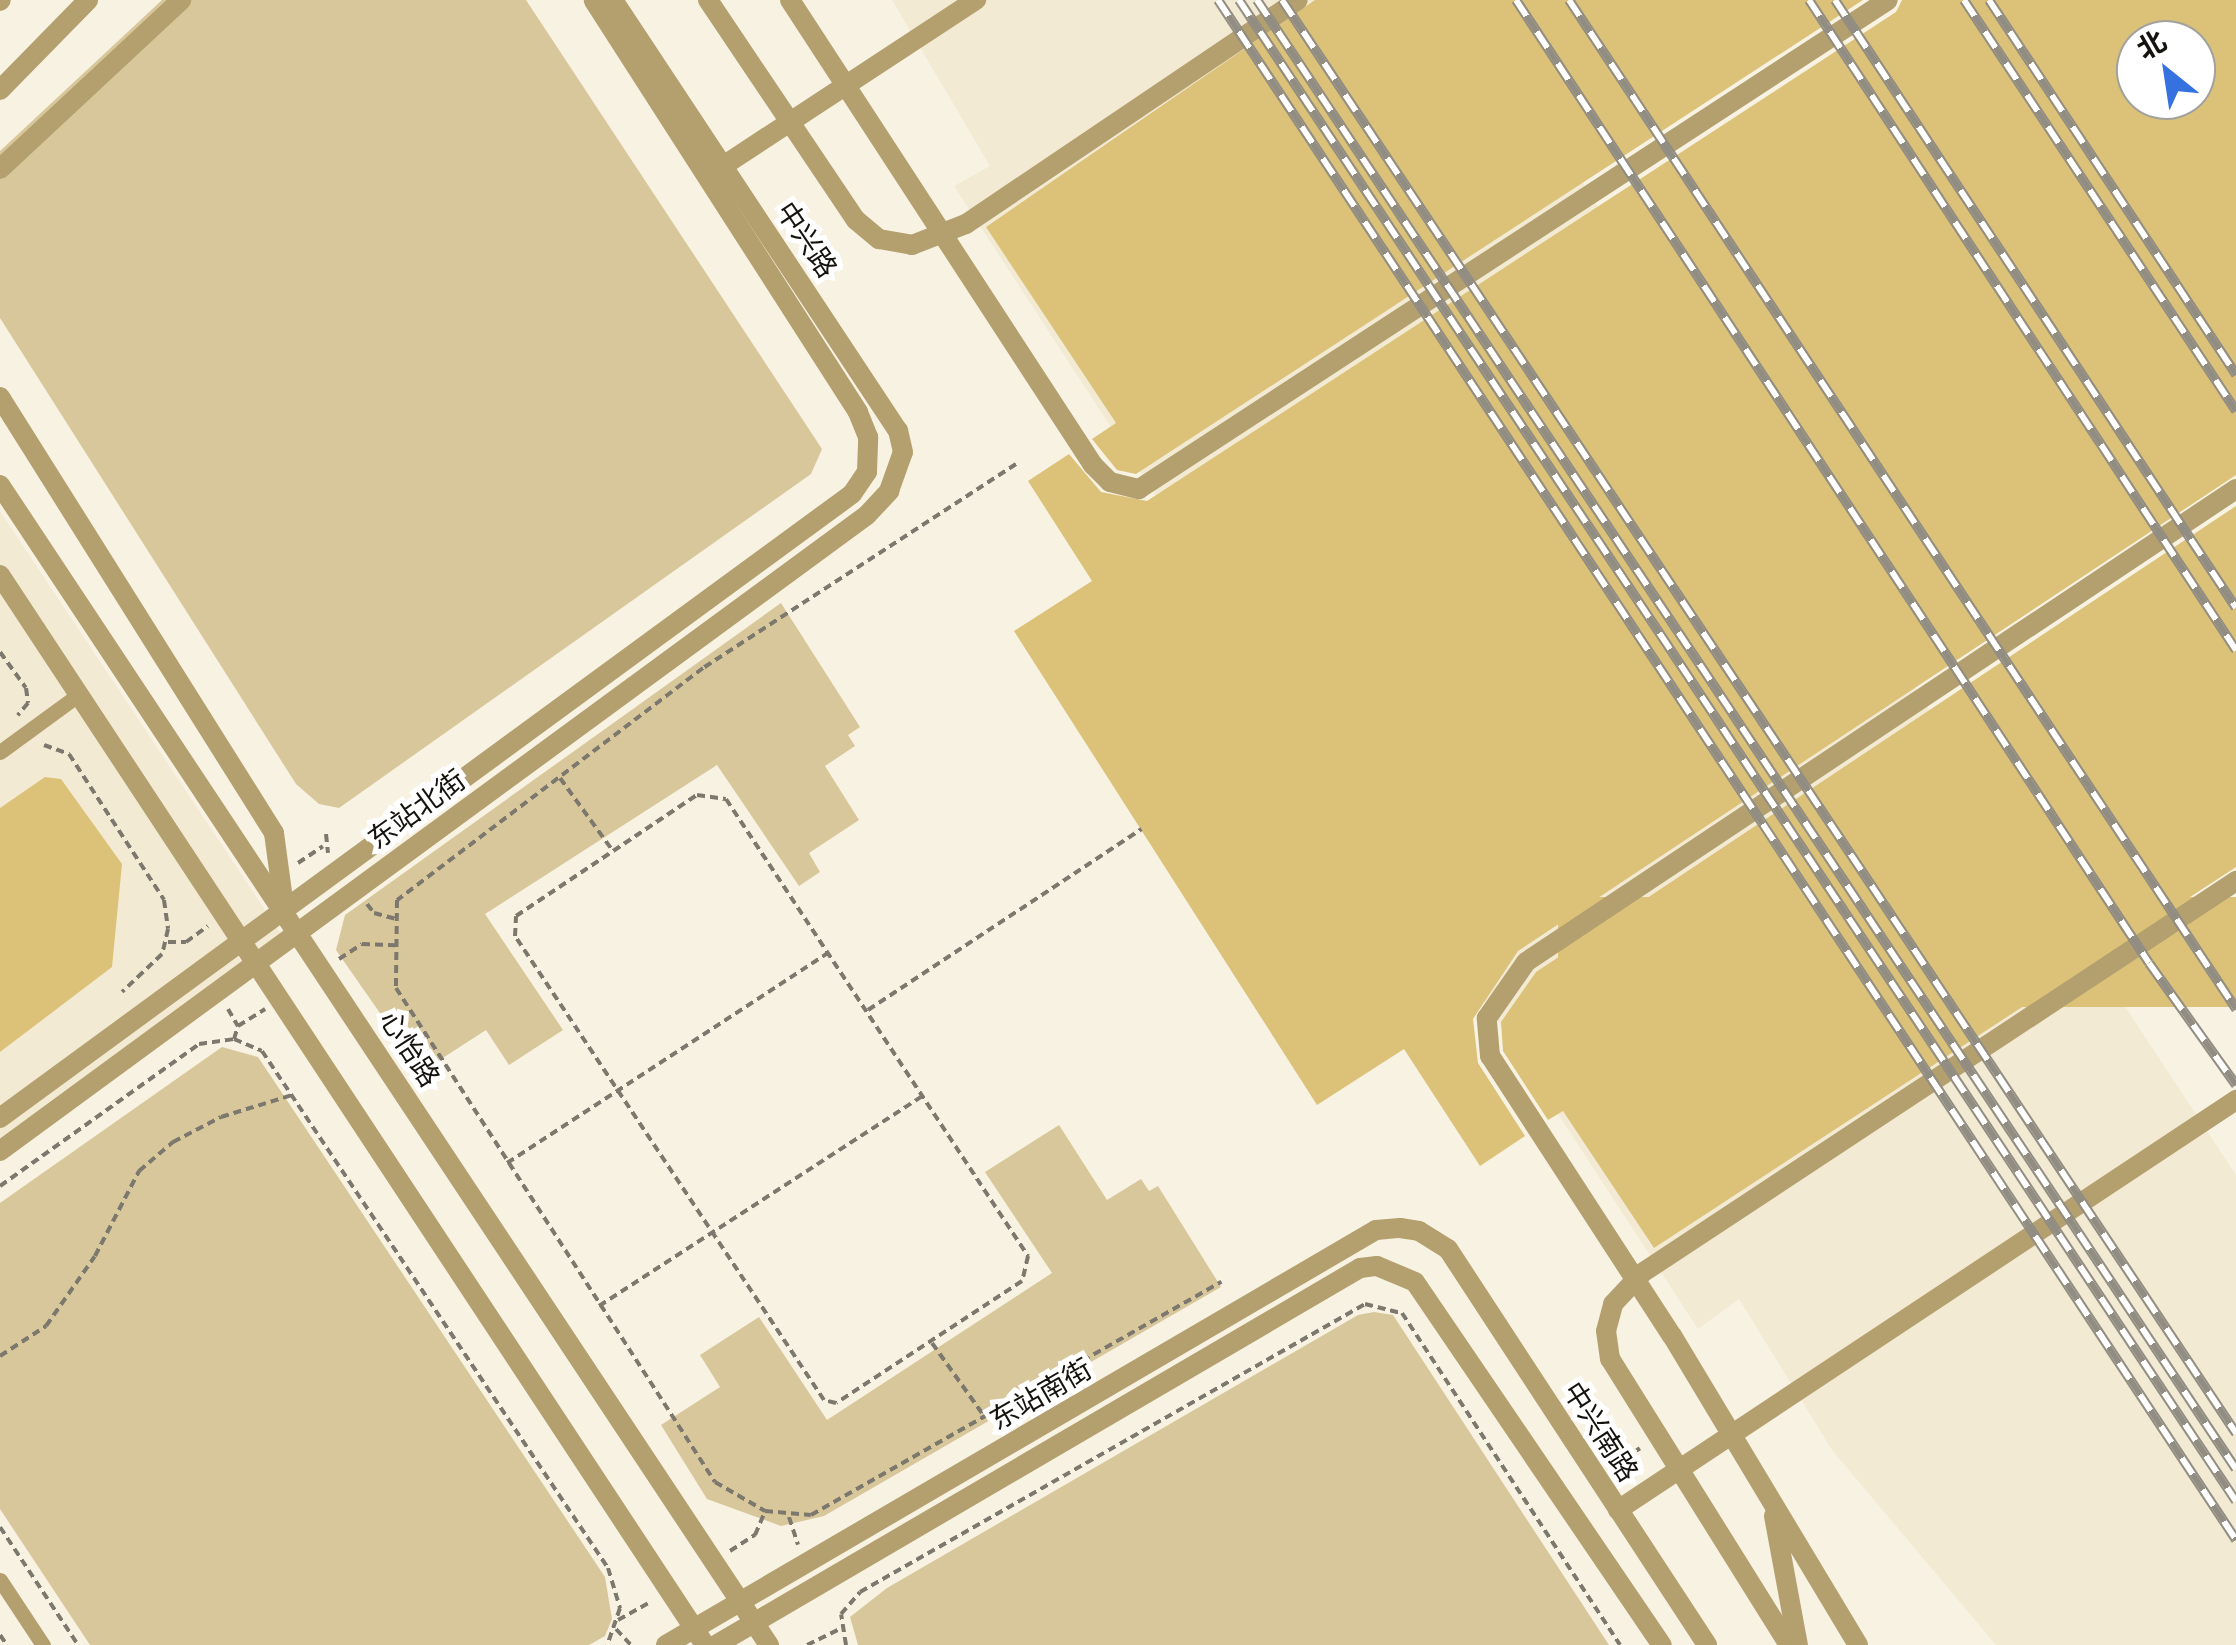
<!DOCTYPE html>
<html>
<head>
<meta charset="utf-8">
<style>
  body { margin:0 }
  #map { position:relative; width:2236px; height:1645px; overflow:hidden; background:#f8f2e3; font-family:Raleway,"Noto Sans SC",sans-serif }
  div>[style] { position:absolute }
  .built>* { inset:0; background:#f3ead3 }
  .green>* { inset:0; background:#d8c79a }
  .building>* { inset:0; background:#dcc279; transform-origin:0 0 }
  .path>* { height:4px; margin-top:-2px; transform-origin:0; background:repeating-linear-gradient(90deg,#7c786e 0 8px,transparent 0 13px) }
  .minor>* { height:15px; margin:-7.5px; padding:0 7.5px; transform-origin:7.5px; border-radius:7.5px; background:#b3a06e }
  .tertiary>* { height:20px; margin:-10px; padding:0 10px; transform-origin:10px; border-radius:10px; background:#b3a06e }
  .rail>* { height:10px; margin-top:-5px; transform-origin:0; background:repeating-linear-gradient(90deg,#fff 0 19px,#928d83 0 38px); box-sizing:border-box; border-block:2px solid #928d83 }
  span { translate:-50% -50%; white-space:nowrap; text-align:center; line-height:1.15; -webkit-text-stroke:10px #fff; paint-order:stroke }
  .street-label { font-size:28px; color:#15130d }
  .north { position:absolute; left:2116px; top:20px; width:100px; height:100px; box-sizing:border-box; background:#fff; border:2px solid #a1a19e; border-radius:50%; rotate:330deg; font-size:28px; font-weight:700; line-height:40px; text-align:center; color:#15130d }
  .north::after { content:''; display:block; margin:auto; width:35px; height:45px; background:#3572e0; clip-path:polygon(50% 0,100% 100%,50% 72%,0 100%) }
</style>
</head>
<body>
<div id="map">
  <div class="built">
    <div style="clip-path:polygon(892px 0,1462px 0,2236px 1175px,2236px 1645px,1996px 1645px,1832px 1450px,1739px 1299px,1698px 1329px,954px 186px,990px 166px)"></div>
    <div style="clip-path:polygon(0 511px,281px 934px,0 1138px)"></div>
  </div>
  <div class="green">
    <div style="clip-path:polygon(162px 0,526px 0,822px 449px,811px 474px,339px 808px,319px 804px,296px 784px,0 318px,0 151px)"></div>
    <div style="clip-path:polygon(781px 603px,860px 727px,848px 735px,855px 746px,825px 766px,859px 820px,809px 853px,820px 872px,799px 886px,717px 765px,485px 914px,563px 1030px,509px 1065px,486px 1030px,421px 1072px,336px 950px,345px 915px)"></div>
    <div style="clip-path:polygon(222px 1047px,258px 1057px,605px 1577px,612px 1619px,605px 1636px,589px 1645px,90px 1645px,0 1509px,0 1203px)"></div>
    <div style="clip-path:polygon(1059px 1125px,1107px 1200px,1141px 1179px,1149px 1191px,1158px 1186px,1221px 1287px,824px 1516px,781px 1526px,707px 1499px,661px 1425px,720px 1387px,700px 1355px,759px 1317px,827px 1420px,1052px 1273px,985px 1172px)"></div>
    <div style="clip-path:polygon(1374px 1312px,1393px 1315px,1609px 1645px,858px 1645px,850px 1617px,887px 1588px,1358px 1315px)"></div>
  </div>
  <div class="building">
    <div style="clip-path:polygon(1315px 0,1863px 0,1136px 474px,1117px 470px,1092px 439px,1116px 423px,986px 227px)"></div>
    <div style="clip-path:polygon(evenodd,1902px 0,2236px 0,2236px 475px,1518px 951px,1473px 1019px,1478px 1063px,1525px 1136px,1480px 1166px,1404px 1049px,1317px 1105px,1014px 631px,1092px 581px,1028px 481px,1069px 454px,1101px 492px,1147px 501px,1896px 12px,1902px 0,2136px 40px,2196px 40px,2196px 100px,2136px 100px,2136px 40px)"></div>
    <div style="clip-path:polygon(2236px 506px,2236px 867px,1654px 1248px,1563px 1111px,1548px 1120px,1503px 1051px,1501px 1022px,1536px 972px)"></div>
    <div style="clip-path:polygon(45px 777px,61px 779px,122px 864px,112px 967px,0 1052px,0 808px)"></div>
    <div style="left:2236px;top:897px;width:110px;height:678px;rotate:90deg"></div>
  </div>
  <div class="path">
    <div style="left:1016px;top:464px;width:374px;rotate:146.9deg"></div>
    <div style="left:703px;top:668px;width:384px;rotate:142.8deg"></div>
    <div style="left:397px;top:900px;width:88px;rotate:90.7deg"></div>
    <div style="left:396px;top:988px;width:588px;rotate:57.15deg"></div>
    <div style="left:715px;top:1482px;width:58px;rotate:30.1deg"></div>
    <div style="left:765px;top:1511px;width:46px;rotate:5deg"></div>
    <div style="left:811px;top:1515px;width:472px;rotate:-29.6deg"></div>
    <div style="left:0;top:652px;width:44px;rotate:54.2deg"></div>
    <div style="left:26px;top:688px;width:15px;rotate:82deg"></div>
    <div style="left:28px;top:703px;width:16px;rotate:130deg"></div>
    <div style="left:44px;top:745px;width:27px;rotate:20deg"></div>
    <div style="left:69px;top:754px;width:174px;rotate:56.9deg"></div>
    <div style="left:164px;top:900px;width:29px;rotate:82deg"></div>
    <div style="left:168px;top:929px;width:26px;rotate:103deg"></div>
    <div style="left:162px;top:954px;width:55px;rotate:136.5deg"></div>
    <div style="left:560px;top:778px;width:90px;rotate:54deg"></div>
    <div style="left:697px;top:795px;width:29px;rotate:8deg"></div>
    <div style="left:726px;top:799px;width:548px;rotate:56.54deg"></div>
    <div style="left:1028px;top:1256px;width:26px;rotate:103deg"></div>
    <div style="left:1022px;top:1281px;width:222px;rotate:146.7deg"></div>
    <div style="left:836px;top:1403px;width:12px;rotate:-166deg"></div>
    <div style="left:824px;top:1400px;width:557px;rotate:-123.66deg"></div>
    <div style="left:515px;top:936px;width:20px;rotate:-87deg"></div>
    <div style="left:516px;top:916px;width:218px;rotate:-33.8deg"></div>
    <div style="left:326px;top:834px;width:19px;rotate:84deg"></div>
    <div style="left:298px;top:863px;width:30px;rotate:-34deg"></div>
    <div style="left:367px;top:904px;width:11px;rotate:52deg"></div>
    <div style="left:374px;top:913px;width:24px;rotate:15deg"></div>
    <div style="left:168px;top:942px;width:18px"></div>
    <div style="left:186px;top:942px;width:27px;rotate:-36deg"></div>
    <div style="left:339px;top:959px;width:27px;rotate:-33deg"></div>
    <div style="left:362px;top:944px;width:33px;rotate:2deg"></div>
    <div style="left:228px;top:1009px;width:20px;rotate:60deg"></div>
    <div style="left:868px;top:1010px;width:328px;rotate:-33.5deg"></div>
    <div style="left:234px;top:1039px;width:14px;rotate:-73deg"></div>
    <div style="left:238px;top:1026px;width:32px;rotate:-32deg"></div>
    <div style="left:507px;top:1163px;width:385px;rotate:-33.2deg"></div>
    <div style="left:0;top:1186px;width:244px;rotate:-35.5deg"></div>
    <div style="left:199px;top:1044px;width:35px;rotate:-8deg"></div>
    <div style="left:234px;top:1039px;width:30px;rotate:23deg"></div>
    <div style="left:262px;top:1051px;width:622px;rotate:56.21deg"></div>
    <div style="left:608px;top:1568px;width:42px;rotate:73.3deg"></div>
    <div style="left:620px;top:1608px;width:39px;rotate:109deg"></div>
    <div style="left:599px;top:1306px;width:385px;rotate:-33deg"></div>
    <div style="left:932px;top:1343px;width:90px;rotate:54.5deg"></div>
    <div style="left:0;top:1356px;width:55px;rotate:-33.1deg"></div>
    <div style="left:46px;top:1326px;width:85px;rotate:-55deg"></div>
    <div style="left:95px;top:1256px;width:96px;rotate:-62.6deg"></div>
    <div style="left:139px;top:1171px;width:45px;rotate:-40.5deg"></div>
    <div style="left:173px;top:1142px;width:54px;rotate:-27.5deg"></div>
    <div style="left:221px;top:1117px;width:74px;rotate:-17.2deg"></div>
    <div style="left:1615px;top:1465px;width:30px;rotate:-34deg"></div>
    <div style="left:789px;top:1517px;width:29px;rotate:72deg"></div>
    <div style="left:0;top:1527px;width:141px;rotate:56.5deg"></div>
    <div style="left:730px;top:1551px;width:30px;rotate:-33deg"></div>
    <div style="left:755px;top:1535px;width:26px;rotate:-67deg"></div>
    <div style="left:618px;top:1620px;width:38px;rotate:-29deg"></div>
    <div style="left:616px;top:1629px;width:22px;rotate:47deg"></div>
    <div style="left:0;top:1635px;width:12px;rotate:55deg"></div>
    <div style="left:807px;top:1645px;width:39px;rotate:-26deg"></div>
    <div style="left:846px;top:1645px;width:31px;rotate:-99deg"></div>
    <div style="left:841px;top:1614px;width:29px;rotate:-49deg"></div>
    <div style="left:860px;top:1592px;width:581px;rotate:-29.7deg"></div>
    <div style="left:1365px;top:1304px;width:38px;rotate:14deg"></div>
    <div style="left:1402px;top:1313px;width:397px;rotate:56.7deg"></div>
  </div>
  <div class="minor">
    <div style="left:0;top:752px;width:97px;rotate:-36.2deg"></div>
    <div style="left:0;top:1580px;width:78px;rotate:56.5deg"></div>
  </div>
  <div class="tertiary">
    <div style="left:708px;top:0;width:265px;rotate:56.1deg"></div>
    <div style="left:856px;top:220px;width:30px;rotate:40deg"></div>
    <div style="left:879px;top:239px;width:34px;rotate:10deg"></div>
    <div style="left:912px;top:245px;width:58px;rotate:-21.3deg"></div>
    <div style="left:966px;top:224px;width:400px;rotate:-34deg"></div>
    <div style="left:790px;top:0;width:555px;rotate:56.91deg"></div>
    <div style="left:1093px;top:465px;width:24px;rotate:45deg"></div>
    <div style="left:1110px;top:482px;width:30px;rotate:14deg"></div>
    <div style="left:1139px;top:489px;width:894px;rotate:-33.14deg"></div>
    <div style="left:0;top:1px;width:1px;rotate:-45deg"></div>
    <div style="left:0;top:90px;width:126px;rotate:-45.6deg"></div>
    <div style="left:723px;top:166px;width:303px;rotate:-33.3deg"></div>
    <div style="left:0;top:169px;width:248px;rotate:-43deg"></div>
    <div style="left:0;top:397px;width:515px;rotate:57.85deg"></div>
    <div style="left:274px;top:833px;width:68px;rotate:82.3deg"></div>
    <div style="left:0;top:485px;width:1392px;rotate:56.46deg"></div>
    <div style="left:0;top:575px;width:1281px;rotate:56.62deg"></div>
    <div style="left:0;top:1118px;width:1056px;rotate:-36.22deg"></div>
    <div style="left:852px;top:494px;width:27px;rotate:-56deg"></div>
    <div style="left:867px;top:472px;width:35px;rotate:-88deg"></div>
    <div style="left:868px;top:437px;width:27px;rotate:-112deg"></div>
    <div style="left:858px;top:412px;width:489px;rotate:-122.7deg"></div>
    <div style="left:0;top:1151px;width:1075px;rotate:-36.26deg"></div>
    <div style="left:867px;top:515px;width:33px;rotate:-47deg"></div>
    <div style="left:889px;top:491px;width:41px;rotate:-70.3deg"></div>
    <div style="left:903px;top:452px;width:22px;rotate:-103deg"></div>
    <div style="left:898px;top:431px;width:517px;rotate:-123.47deg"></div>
    <div style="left:1618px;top:1510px;width:742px;rotate:-33.56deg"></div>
    <div style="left:1774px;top:1516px;width:131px;rotate:79.5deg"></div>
    <div style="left:666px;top:1645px;width:822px;rotate:-30.31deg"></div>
    <div style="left:1376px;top:1230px;width:24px;rotate:-5deg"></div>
    <div style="left:1400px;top:1228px;width:19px;rotate:9deg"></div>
    <div style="left:1419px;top:1231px;width:34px;rotate:32deg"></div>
    <div style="left:1448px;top:1249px;width:473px;rotate:56.8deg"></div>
    <div style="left:716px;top:1645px;width:746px;rotate:-30.34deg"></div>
    <div style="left:1360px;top:1268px;width:17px;rotate:-7deg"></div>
    <div style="left:1377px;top:1266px;width:41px;rotate:22.8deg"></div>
    <div style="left:1415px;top:1282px;width:439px;rotate:55.8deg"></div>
    <div style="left:1789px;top:1645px;width:337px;rotate:-122deg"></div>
    <div style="left:1610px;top:1359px;width:28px;rotate:-98deg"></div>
    <div style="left:1606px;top:1331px;width:28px;rotate:-75deg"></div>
    <div style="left:1613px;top:1304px;width:42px;rotate:-46.9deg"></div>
    <div style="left:1642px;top:1273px;width:712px;rotate:-33.42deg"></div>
    <div style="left:1858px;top:1645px;width:361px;rotate:-121deg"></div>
    <div style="left:1672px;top:1336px;width:334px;rotate:-123deg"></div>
    <div style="left:1490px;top:1056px;width:38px;rotate:-95deg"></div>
    <div style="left:1487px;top:1018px;width:68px;rotate:-55.1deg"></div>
    <div style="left:1526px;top:962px;width:853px;rotate:-33.67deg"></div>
  </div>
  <div class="rail">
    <div style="left:1218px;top:0;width:1846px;rotate:56.53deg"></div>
    <div style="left:1239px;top:0;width:1802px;rotate:56.41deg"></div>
    <div style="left:1257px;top:0;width:1765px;rotate:56.32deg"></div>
    <div style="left:1282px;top:0;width:1722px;rotate:56.35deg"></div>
    <div style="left:1516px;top:0;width:1152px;rotate:56.68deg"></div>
    <div style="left:2149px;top:963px;width:150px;rotate:54.5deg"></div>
    <div style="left:1569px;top:0;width:1210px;rotate:56.53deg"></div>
    <div style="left:1809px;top:0;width:778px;rotate:56.7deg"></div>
    <div style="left:1835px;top:0;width:728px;rotate:56.59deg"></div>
    <div style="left:1964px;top:0;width:493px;rotate:56.5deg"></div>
    <div style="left:1989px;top:0;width:449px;rotate:56.6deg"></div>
  </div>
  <div class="street-label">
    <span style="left:806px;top:240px;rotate:56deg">中兴路</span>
    <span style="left:417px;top:810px;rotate:-36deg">东站北街</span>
    <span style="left:409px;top:1049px;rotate:57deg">心怡路</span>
    <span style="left:1041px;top:1395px;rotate:-30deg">东站南街</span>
    <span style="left:1600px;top:1432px;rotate:57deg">中兴南路</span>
  </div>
  <div class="north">北</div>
</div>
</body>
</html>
